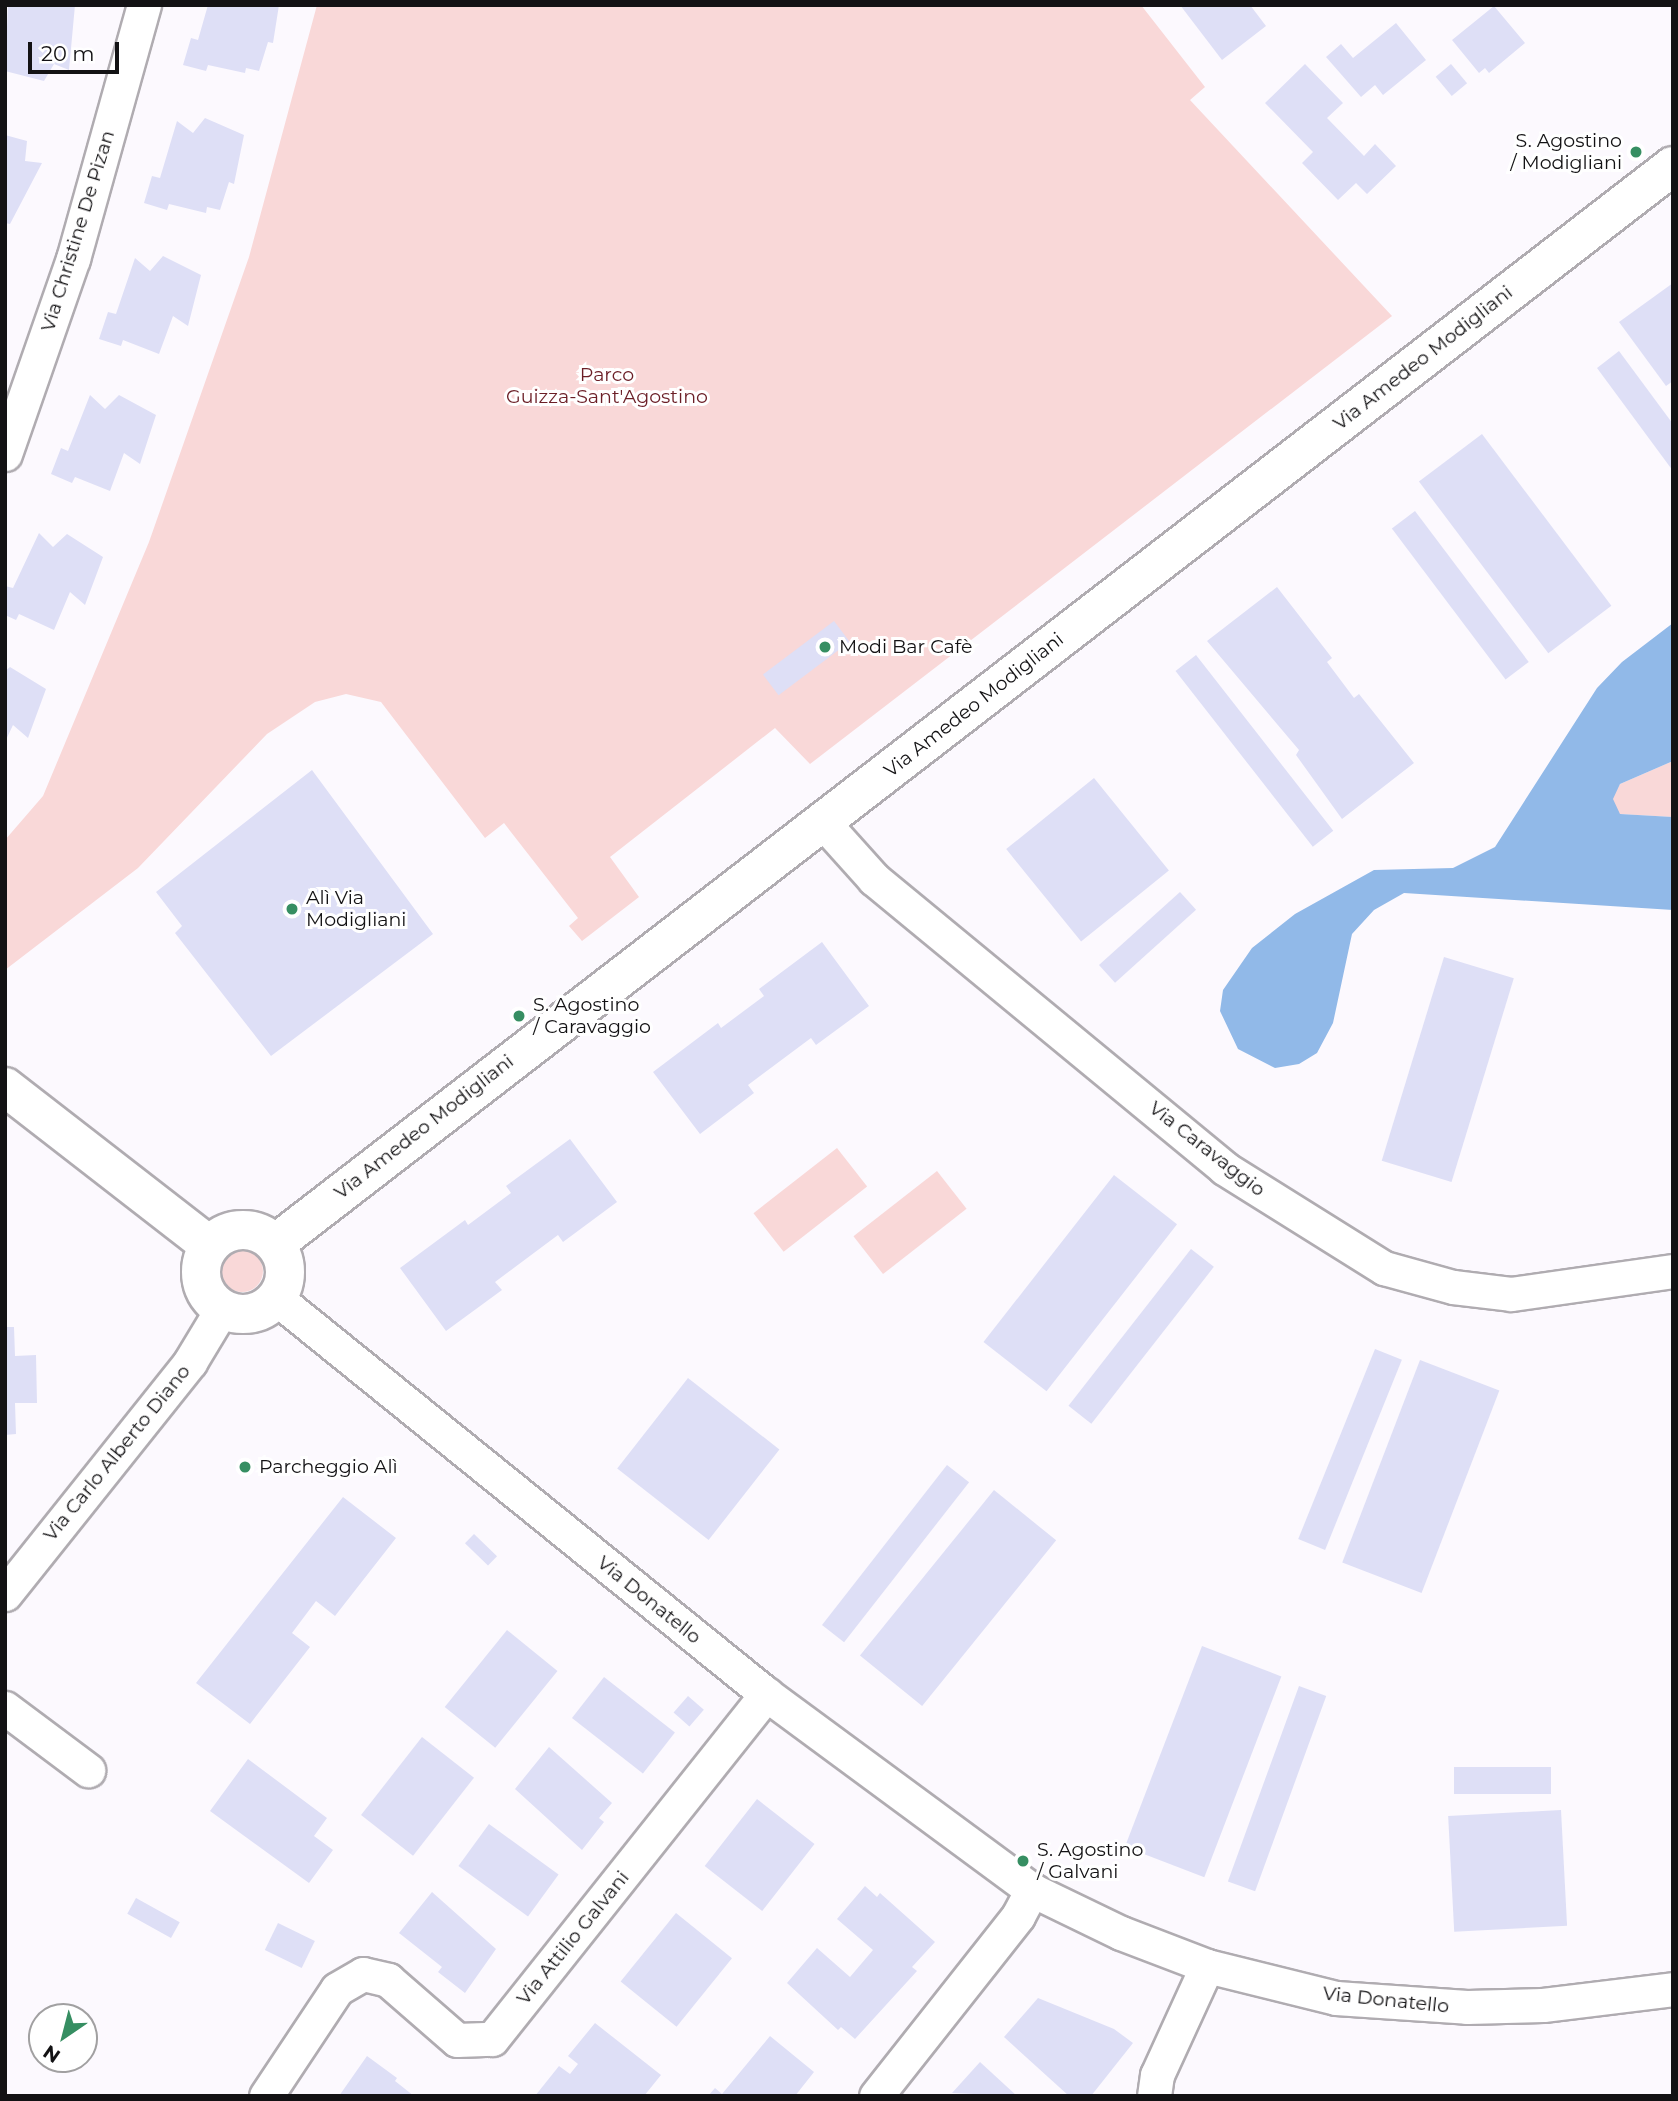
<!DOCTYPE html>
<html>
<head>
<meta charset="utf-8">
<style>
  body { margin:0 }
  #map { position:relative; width:1678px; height:2101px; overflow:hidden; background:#fcf9fe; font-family:Montserrat,sans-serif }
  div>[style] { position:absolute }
  .green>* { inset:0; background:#f9d8d8; transform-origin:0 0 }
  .round { border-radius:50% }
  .water>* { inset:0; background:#91b9e8 }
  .building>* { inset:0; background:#dedff6; transform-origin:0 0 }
  .roads { filter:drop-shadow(2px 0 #b0acb1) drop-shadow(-2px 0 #b0acb1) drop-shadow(0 2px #b0acb1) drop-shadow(0 -2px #b0acb1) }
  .minor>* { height:33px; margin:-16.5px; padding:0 16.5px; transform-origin:16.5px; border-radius:16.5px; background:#fff }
  .tertiary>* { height:38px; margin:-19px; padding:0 19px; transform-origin:19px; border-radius:19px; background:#fff }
  .tertiary>.ring { margin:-19px; padding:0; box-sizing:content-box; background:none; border:38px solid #fff; border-radius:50% }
  .dots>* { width:19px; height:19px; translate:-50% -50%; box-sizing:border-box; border:4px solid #fff; border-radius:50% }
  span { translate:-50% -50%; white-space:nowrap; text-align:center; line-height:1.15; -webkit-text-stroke:6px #fff; paint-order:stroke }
  .poi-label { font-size:19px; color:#131214 }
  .right { translate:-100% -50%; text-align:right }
  .left { translate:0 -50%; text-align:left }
  .street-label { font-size:19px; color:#131214 }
  .park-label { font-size:19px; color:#6b1e26 }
  .frame { position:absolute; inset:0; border:7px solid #131214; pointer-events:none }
  .north { position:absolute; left:28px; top:2003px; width:70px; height:70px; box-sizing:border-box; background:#fff; border:2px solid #a1a0a1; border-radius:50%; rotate:215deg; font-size:19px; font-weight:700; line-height:28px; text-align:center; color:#131214 }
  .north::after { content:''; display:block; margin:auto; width:24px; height:32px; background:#368e62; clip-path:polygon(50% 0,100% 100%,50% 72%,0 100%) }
  .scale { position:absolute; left:28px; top:42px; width:91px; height:32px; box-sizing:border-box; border:4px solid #131214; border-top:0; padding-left:9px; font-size:21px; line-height:24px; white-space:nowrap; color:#131214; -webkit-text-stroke:5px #fff; paint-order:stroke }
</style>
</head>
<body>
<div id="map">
  <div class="green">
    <div style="clip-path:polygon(317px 5px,1141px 5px,1205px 87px,1190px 100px,1392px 316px,810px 764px,775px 728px,610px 857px,639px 897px,582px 941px,569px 926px,578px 918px,504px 823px,485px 838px,381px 702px,346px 694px,315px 702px,267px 734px,138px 868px,5px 970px,5px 840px,43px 796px,149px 542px,249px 257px)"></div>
    <div style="clip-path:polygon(1673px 761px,1673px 817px,1619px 814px,1612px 799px,1620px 784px)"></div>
    <div style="left:837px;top:1148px;width:49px;height:106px;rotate:52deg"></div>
    <div style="left:937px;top:1171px;width:48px;height:106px;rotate:52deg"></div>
    <div class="round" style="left:221px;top:1250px;width:42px;height:42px"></div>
  </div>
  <div class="water">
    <div style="clip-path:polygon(1673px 623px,1673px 761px,1620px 784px,1613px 799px,1620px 814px,1673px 817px,1673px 910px,1404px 893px,1374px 910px,1352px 934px,1333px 1023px,1317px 1053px,1299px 1064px,1275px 1068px,1238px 1049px,1220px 1011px,1223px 990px,1252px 948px,1295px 914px,1374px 870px,1453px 868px,1495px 847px,1597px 688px,1622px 662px)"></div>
  </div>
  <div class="building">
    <div style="clip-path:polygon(8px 5px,75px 5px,69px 70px,54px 64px,44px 81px,5px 71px)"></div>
    <div style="clip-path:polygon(208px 5px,279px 5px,273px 43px,268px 42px,259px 71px,246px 68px,245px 73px,208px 65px,206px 71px,183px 65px,191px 38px,198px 40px)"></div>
    <div style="clip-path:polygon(1180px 5px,1250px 5px,1266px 26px,1222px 60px)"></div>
    <div style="clip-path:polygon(1494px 6px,1525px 43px,1489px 73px,1485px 68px,1479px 73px,1452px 40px)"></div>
    <div style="clip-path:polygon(1396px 23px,1426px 60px,1383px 95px,1375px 85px,1361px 97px,1326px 57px,1341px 44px,1353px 58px)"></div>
    <div style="clip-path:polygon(1305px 64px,1343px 103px,1327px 118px,1364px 156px,1375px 144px,1396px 166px,1367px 194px,1356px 183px,1338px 200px,1302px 163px,1313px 152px,1265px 103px)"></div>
    <div style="left:1451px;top:64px;width:25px;height:20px;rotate:50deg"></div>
    <div style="clip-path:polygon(205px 118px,244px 135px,234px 184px,229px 182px,220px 210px,207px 207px,206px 213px,169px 204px,167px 210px,144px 203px,152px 176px,160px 178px,177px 121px,193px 133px)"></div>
    <div style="clip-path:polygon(5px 135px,27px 141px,25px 161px,42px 163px,10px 224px,5px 223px)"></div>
    <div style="clip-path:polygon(163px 256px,201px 275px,188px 326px,173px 316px,159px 354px,123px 340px,121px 346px,99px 339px,108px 312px,116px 314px,135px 258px,150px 271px)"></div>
    <div style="clip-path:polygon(1673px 283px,1673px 381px,1666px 386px,1619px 322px)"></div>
    <div style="clip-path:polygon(1619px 351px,1673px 424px,1673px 471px,1597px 368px)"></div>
    <div style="clip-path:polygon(90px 395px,105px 409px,119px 395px,156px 415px,140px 464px,124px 453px,110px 491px,75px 477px,72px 483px,51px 474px,61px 448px,68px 451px)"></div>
    <div style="left:1482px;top:434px;width:215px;height:79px;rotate:53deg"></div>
    <div style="left:1415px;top:511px;width:189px;height:29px;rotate:53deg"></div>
    <div style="clip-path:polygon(39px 533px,53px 547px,67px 534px,103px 557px,85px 605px,70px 592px,54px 630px,19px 614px,16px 620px,5px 615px,5px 586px,13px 588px)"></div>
    <div style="clip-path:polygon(1277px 587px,1332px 658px,1327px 662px,1354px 698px,1359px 694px,1414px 763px,1342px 819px,1296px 755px,1299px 750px,1207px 641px)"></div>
    <div style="left:834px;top:621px;width:26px;height:89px;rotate:53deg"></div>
    <div style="left:1196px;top:655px;width:223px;height:26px;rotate:52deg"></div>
    <div style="clip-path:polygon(10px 667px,46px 689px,28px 738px,13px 725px,5px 742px,5px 671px)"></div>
    <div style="clip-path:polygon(312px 770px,433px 934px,271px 1056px,175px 933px,182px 926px,156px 892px)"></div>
    <div style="left:1094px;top:778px;width:119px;height:113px;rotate:51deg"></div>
    <div style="left:1180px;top:892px;width:24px;height:109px;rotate:48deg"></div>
    <div style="clip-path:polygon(822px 942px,869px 1006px,816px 1045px,811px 1038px,748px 1085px,754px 1093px,700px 1134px,653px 1072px,718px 1023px,721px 1028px,764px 996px,759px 989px)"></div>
    <div style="left:1444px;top:957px;width:73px;height:213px;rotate:17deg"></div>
    <div style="clip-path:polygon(570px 1139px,617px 1202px,563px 1242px,558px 1235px,495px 1282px,502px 1290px,446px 1331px,400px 1268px,465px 1220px,468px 1225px,511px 1193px,506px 1186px)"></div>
    <div style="left:1114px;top:1175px;width:80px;height:212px;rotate:38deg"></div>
    <div style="left:1191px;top:1249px;width:29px;height:199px;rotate:38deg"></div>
    <div style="clip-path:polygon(5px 1327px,14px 1327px,15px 1356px,36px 1355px,37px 1403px,15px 1403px,16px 1434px,5px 1435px)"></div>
    <div style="left:1375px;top:1349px;width:29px;height:205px;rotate:22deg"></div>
    <div style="left:1420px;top:1360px;width:85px;height:217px;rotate:21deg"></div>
    <div style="left:688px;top:1378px;width:116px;height:115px;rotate:38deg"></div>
    <div style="left:947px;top:1465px;width:28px;height:203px;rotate:38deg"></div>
    <div style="left:994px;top:1490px;width:80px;height:213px;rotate:39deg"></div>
    <div style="clip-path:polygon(343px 1497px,396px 1538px,335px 1616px,316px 1601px,292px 1633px,310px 1647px,250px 1724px,196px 1683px)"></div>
    <div style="left:474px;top:1534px;width:32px;height:13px;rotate:44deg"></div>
    <div style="left:507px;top:1630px;width:65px;height:99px;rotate:39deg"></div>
    <div style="left:1202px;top:1646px;width:85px;height:215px;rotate:21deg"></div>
    <div style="left:604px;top:1677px;width:90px;height:52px;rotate:38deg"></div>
    <div style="left:1299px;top:1686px;width:29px;height:208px;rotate:20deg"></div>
    <div style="left:688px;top:1696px;width:21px;height:22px;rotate:41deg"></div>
    <div style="left:422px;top:1737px;width:66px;height:99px;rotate:38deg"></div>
    <div style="clip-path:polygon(549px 1747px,612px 1803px,599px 1818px,604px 1822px,582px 1850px,515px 1789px)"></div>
    <div style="clip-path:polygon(248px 1759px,327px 1818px,314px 1836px,333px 1850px,309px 1883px,210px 1811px)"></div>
    <div style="left:1454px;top:1767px;width:97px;height:27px"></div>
    <div style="left:757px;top:1799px;width:73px;height:85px;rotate:38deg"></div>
    <div style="left:1561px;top:1810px;width:116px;height:113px;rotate:87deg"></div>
    <div style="left:489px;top:1824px;width:86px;height:52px;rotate:36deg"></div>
    <div style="clip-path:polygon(865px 1886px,877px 1897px,880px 1893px,935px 1942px,912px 1967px,917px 1971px,855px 2039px,841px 2027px,838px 2030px,787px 1983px,817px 1948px,850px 1977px,873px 1950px,837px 1919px)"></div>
    <div style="clip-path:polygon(432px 1892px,496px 1949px,465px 1993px,438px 1972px,442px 1967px,399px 1933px)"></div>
    <div style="left:136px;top:1898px;width:50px;height:18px;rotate:29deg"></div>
    <div style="left:676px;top:1913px;width:72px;height:88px;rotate:39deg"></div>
    <div style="left:278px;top:1923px;width:41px;height:30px;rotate:26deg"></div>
    <div style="clip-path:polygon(1038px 1998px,1114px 2029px,1133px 2043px,1091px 2096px,1069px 2096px,1004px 2037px)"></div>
    <div style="clip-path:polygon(595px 2023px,661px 2075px,644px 2096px,535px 2096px,559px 2066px,570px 2074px,578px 2064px,568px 2056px)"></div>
    <div style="clip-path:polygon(770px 2036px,814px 2072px,795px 2096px,708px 2096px,715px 2088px,722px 2094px)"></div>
    <div style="clip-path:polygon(367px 2056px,397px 2078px,395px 2081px,414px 2096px,339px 2096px)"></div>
    <div style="clip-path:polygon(980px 2062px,1017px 2096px,952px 2093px)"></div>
  </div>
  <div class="roads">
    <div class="minor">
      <div style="left:5px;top:454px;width:207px;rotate:-70.8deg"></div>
      <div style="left:73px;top:259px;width:264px;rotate:-74.4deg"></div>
      <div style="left:822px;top:821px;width:78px;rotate:48.1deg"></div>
      <div style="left:874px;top:879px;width:454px;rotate:39.5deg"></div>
      <div style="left:1224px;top:1168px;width:189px;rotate:32deg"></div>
      <div style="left:1384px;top:1268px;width:72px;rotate:15.4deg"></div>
      <div style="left:1453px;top:1287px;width:58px;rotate:6.9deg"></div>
      <div style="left:1511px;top:1294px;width:164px;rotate:-8.1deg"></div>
      <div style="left:276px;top:1298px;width:630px;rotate:38.94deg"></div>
      <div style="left:766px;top:1694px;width:330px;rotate:36.4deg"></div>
      <div style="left:1032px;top:1890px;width:99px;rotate:25.8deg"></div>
      <div style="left:1121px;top:1933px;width:92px;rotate:21deg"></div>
      <div style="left:1207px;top:1966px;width:133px;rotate:13.9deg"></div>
      <div style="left:1336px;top:1998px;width:131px;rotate:3.9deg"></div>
      <div style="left:1467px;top:2007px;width:76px;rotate:-1.5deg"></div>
      <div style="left:1543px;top:2005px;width:131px;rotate:-7deg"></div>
      <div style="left:5px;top:1594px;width:297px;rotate:-51.4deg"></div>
      <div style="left:190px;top:1362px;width:62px;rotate:-58.9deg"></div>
      <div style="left:5px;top:1708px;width:104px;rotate:36.8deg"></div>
      <div style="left:266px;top:2096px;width:128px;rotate:-56.4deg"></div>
      <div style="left:337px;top:1989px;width:30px;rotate:-30deg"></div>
      <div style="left:363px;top:1974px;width:26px;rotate:13deg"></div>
      <div style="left:388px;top:1980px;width:91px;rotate:41deg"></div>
      <div style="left:457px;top:2040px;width:35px;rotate:-2deg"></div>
      <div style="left:492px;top:2039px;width:441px;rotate:-51.5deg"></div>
      <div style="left:876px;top:2096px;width:229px;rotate:-51.7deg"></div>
      <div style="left:1018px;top:1916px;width:30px;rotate:-62deg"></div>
      <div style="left:1154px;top:2096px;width:21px;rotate:-82deg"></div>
      <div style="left:1157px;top:2075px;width:120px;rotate:-65.4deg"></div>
    </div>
    <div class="tertiary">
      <div style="left:5px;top:1087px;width:258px;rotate:37.8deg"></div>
      <div class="ring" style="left:201px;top:1230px;width:46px;height:46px"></div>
      <div style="left:275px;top:1244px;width:1765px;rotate:-37.64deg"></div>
    </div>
  </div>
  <div class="dots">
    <div style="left:1636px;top:152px;background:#368e62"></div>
    <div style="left:825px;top:647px;background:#368e62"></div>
    <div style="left:292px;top:909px;background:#368e62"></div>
    <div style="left:519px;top:1016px;background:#368e62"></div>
    <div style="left:245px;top:1467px;background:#368e62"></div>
    <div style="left:1023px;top:1861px;background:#368e62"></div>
  </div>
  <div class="poi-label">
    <span class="right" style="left:1622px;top:152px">S. Agostino<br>/ Modigliani</span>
    <span class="left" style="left:839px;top:647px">Modi Bar Cafè</span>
    <span class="left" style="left:306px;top:909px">Alì Via<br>Modigliani</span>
    <span class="left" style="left:533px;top:1016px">S. Agostino<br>/ Caravaggio</span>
    <span class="left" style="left:259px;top:1467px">Parcheggio Alì</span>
    <span class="left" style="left:1037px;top:1861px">S. Agostino<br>/ Galvani</span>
  </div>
  <div class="street-label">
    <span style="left:78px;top:231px;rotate:-73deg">Via Christine De Pizan</span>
    <span style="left:1423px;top:358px;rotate:-38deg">Via Amedeo Modigliani</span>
    <span style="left:974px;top:705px;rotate:-38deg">Via Amedeo Modigliani</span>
    <span style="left:424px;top:1127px;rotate:-38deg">Via Amedeo Modigliani</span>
    <span style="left:1207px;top:1149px;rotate:38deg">Via Caravaggio</span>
    <span style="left:117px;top:1453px;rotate:-51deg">Via Carlo Alberto Diano</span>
    <span style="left:649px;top:1600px;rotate:39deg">Via Donatello</span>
    <span style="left:573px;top:1938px;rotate:-51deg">Via Attilio Galvani</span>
    <span style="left:1386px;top:2000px;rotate:6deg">Via Donatello</span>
  </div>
  <div class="park-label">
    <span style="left:607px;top:386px">Parco<br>Guizza-Sant'Agostino</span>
  </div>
  <div class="frame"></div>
  <div class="north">N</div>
  <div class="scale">20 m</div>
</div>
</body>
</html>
